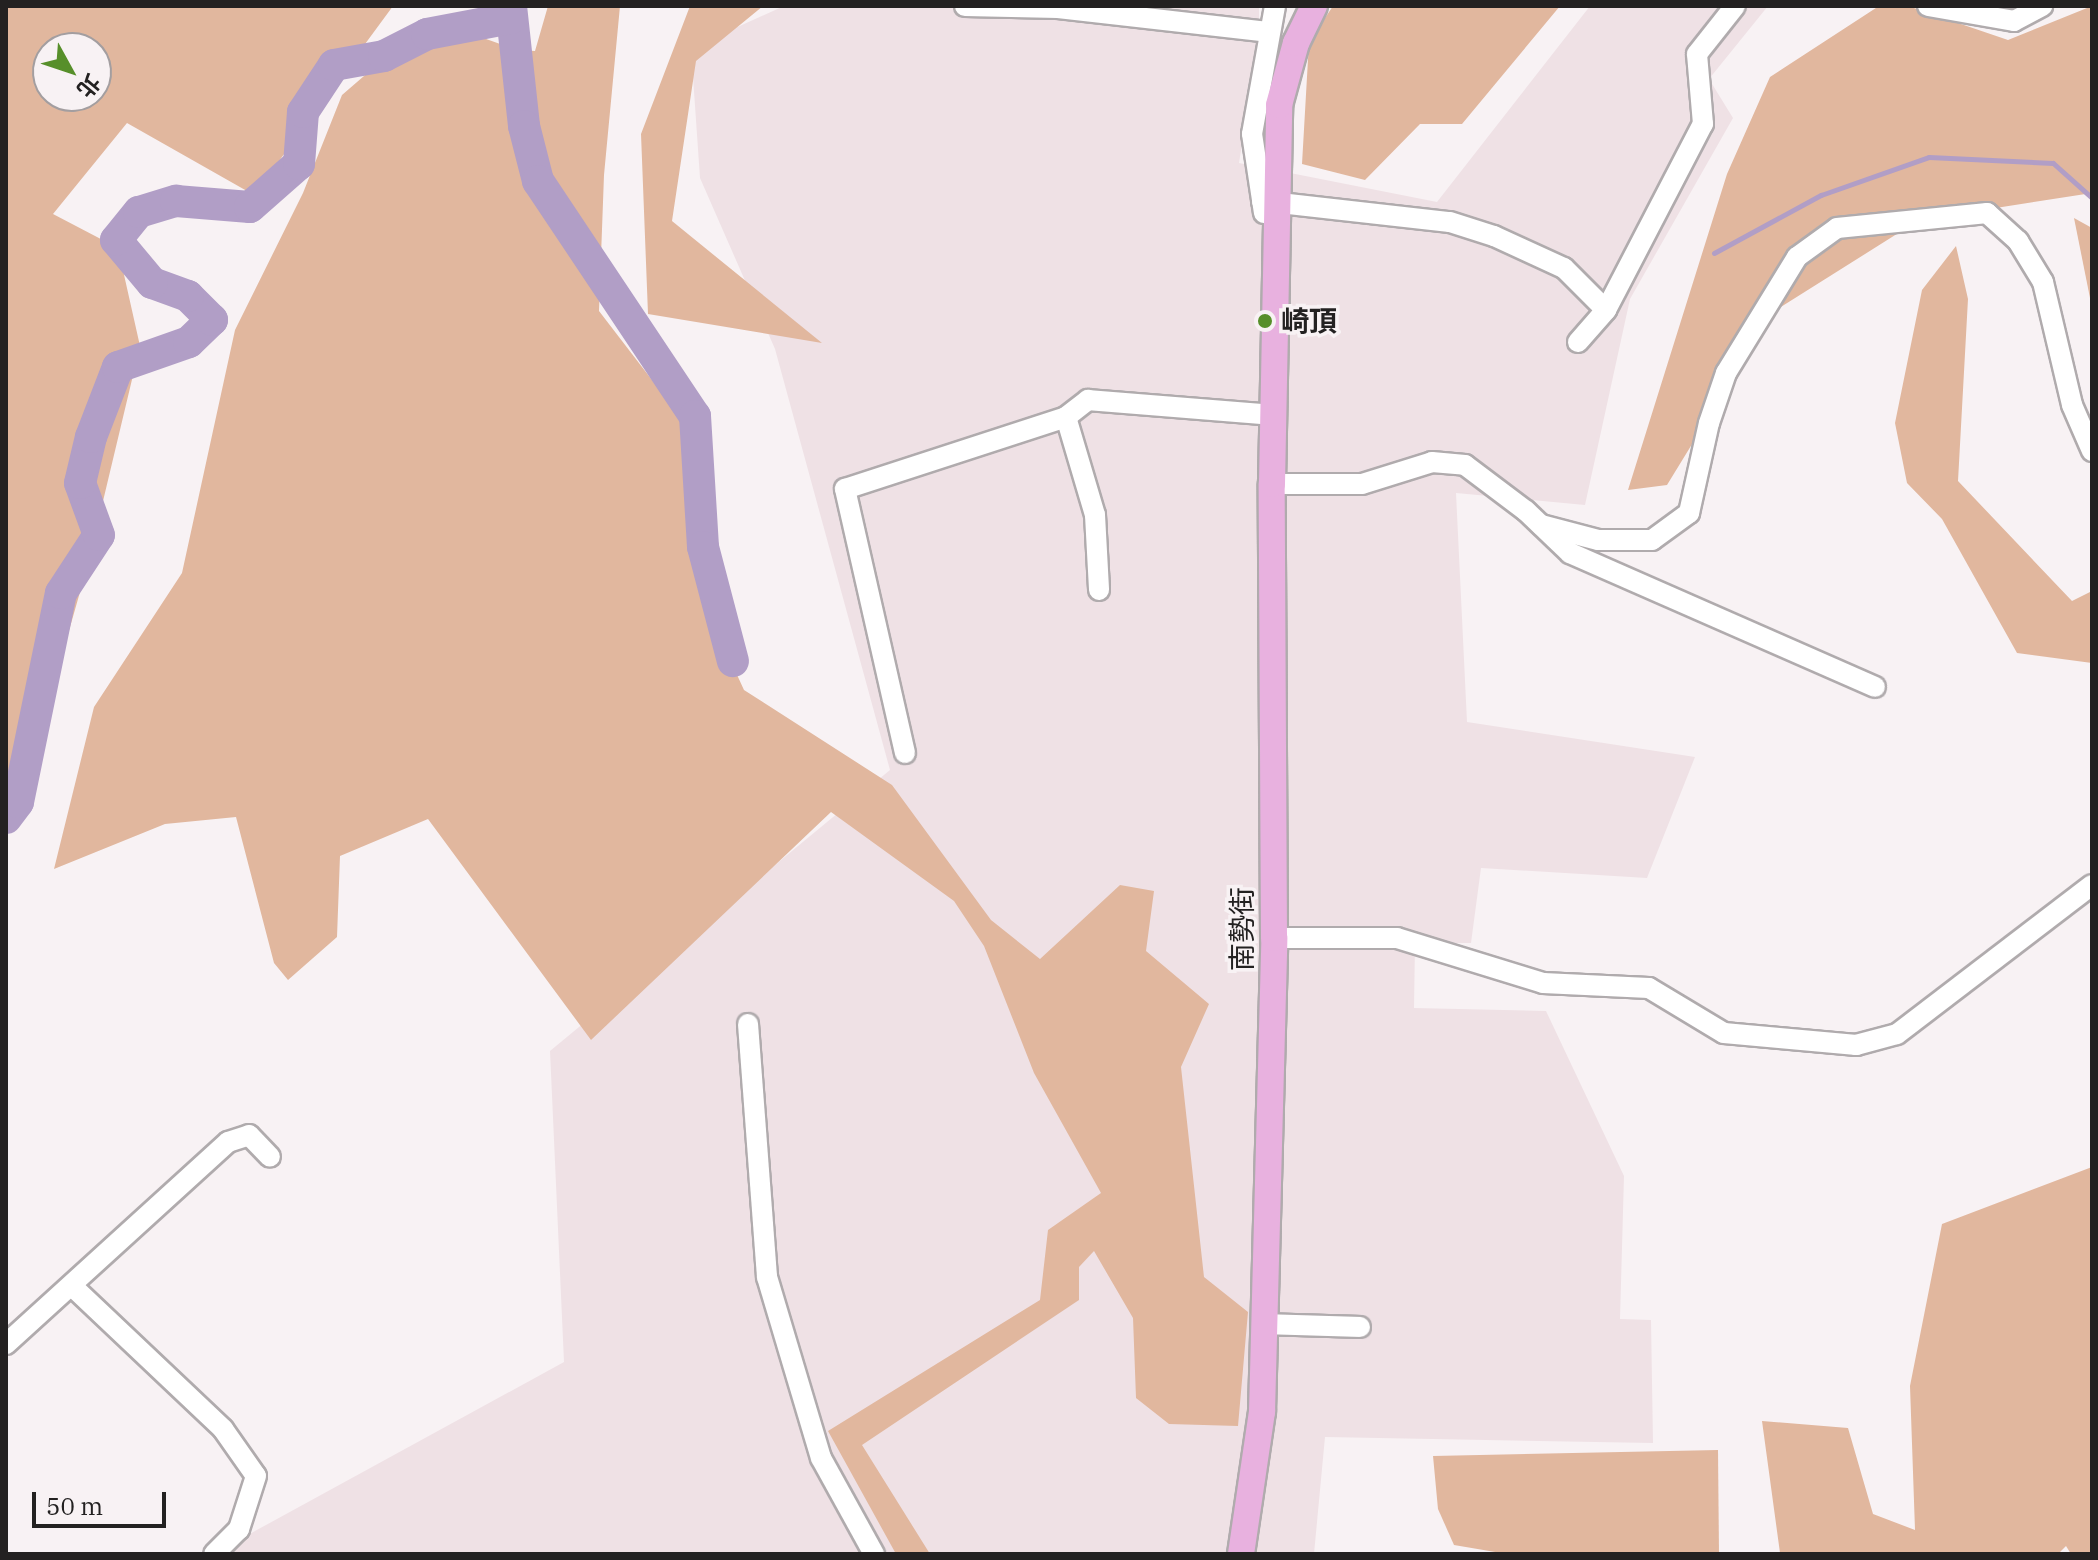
<!DOCTYPE html>
<html>
<head>
<meta charset="utf-8">
<style>
  body { margin:0 }
  #map { position:relative; width:2098px; height:1560px; overflow:hidden; background:#f8f2f4; font-family:"IBM Plex Serif","Noto Sans TC",serif }
  div>[style] { position:absolute }
  .built>* { inset:0; background:#efe1e5 }
  .forest>* { inset:0; background:#e1b79e }
  .stream>* { height:5px; margin:-2.5px; padding:0 2.5px; transform-origin:2.5px; border-radius:2.5px; background:#b19ec6 }
  .river>* { height:32px; margin:-16px; padding:0 16px; transform-origin:16px; border-radius:16px; background:#b19ec6 }
  .roads { filter:drop-shadow(2px 0 #b0abad) drop-shadow(-2px 0 #b0abad) drop-shadow(0 2px #b0abad) drop-shadow(0 -2px #b0abad) }
  .minor>* { height:20px; margin:-10px; padding:0 10px; transform-origin:10px; border-radius:10px; background:#fff }
  .major>* { height:26px; margin:-13px; padding:0 13px; transform-origin:13px; border-radius:13px; background:#e8b1df }
  .dots>* { width:22px; height:22px; translate:-50% -50%; box-sizing:border-box; border:4px solid #f8f2f4; border-radius:50% }
  span { translate:-50% -50%; white-space:nowrap; text-align:center; line-height:1.15; -webkit-text-stroke:7px #f8f2f4; paint-order:stroke }
  .poi-label { font-size:28px; color:#232121; font-weight:700 }
  .left { translate:0 -50%; text-align:left }
  .street-label { font-size:28px; color:#232121 }
  .frame { position:absolute; inset:0; border:8px solid #232121; pointer-events:none }
  .north { position:absolute; left:32px; top:32px; width:80px; height:80px; box-sizing:border-box; background:#f8f2f4; border:2px solid #a39ea0; border-radius:50%; rotate:130deg; font-size:22px; font-weight:700; line-height:32px; text-align:center; color:#232121 }
  .north::after { content:''; display:block; margin:auto; width:28px; height:36px; background:#578f2a; clip-path:polygon(50% 0,100% 100%,50% 72%,0 100%) }
  .scale { position:absolute; left:32px; top:1492px; width:134px; height:36px; box-sizing:border-box; border:4px solid #232121; border-top:0; padding-left:10px; font-size:24px; line-height:28px; white-space:nowrap; color:#232121; -webkit-text-stroke:6px #f8f2f4; paint-order:stroke }
</style>
</head>
<body>
<div id="map">
  <div class="built">
    <div style="clip-path:polygon(784px 6px,1259px 6px,1259px 37px,1239px 163px,1437px 202px,1590px 6px,1768px 6px,1709px 79px,1733px 118px,1630px 299px,1585px 505px,1456px 493px,1467px 722px,1695px 757px,1647px 878px,1481px 868px,1471px 943px,1415px 943px,1414px 1008px,1546px 1011px,1624px 1176px,1620px 1319px,1651px 1320px,1653px 1443px,1325px 1437px,1314px 1554px,213px 1554px,564px 1362px,550px 1051px,890px 770px,775px 349px,700px 178px,691px 48px)"></div>
  </div>
  <div class="forest">
    <div style="clip-path:polygon(evenodd,6px 6px,393px 6px,254px 195px,127px 123px,53px 214px,118px 248px,140px 346px,88px 564px,29px 771px,6px 797px,6px 6px,96px 48px,96px 96px,48px 96px,48px 48px,96px 48px)"></div>
    <div style="clip-path:polygon(548px 6px,620px 6px,604px 175px,599px 311px,685px 423px,703px 601px,744px 690px,892px 785px,991px 920px,1040px 959px,1120px 885px,1154px 891px,1146px 951px,1209px 1004px,1181px 1067px,1204px 1277px,1248px 1312px,1238px 1426px,1169px 1424px,1136px 1398px,1133px 1318px,1094px 1251px,1079px 1267px,1079px 1300px,862px 1445px,930px 1554px,896px 1554px,828px 1431px,1040px 1300px,1048px 1230px,1101px 1193px,1034px 1073px,984px 946px,954px 901px,831px 812px,591px 1040px,428px 819px,340px 856px,337px 937px,288px 980px,274px 963px,236px 817px,165px 824px,54px 869px,94px 707px,182px 573px,235px 330px,303px 193px,342px 95px,430px 19px,517px 50px,535px 51px)"></div>
    <div style="clip-path:polygon(690px 6px,763px 6px,696px 61px,672px 221px,822px 343px,648px 314px,641px 134px)"></div>
    <div style="clip-path:polygon(1333px 6px,1560px 6px,1462px 124px,1420px 124px,1365px 180px,1302px 164px,1309px 42px)"></div>
    <div style="clip-path:polygon(1879px 6px,1908px 6px,2008px 40px,2092px 6px,2092px 193px,1919px 220px,1773px 312px,1667px 485px,1628px 490px,1727px 174px,1770px 77px)"></div>
    <div style="clip-path:polygon(2074px 218px,2092px 228px,2092px 308px)"></div>
    <div style="clip-path:polygon(1956px 246px,1968px 299px,1958px 481px,2072px 601px,2092px 591px,2092px 663px,2017px 653px,1942px 519px,1907px 483px,1895px 423px,1922px 290px)"></div>
    <div style="clip-path:polygon(2092px 1167px,2092px 1554px,2071px 1554px,2066px 1546px,2058px 1554px,1780px 1553px,1762px 1421px,1848px 1428px,1873px 1514px,1915px 1530px,1910px 1386px,1942px 1224px)"></div>
    <div style="clip-path:polygon(1718px 1450px,1719px 1554px,1507px 1554px,1454px 1545px,1438px 1509px,1433px 1456px)"></div>
  </div>
  <div class="stream">
    <div style="left:1714px;top:253px;width:122px;rotate:-28.5deg"></div>
    <div style="left:1821px;top:195px;width:114px;rotate:-19.4deg"></div>
    <div style="left:1929px;top:157px;width:124px;rotate:2.8deg"></div>
    <div style="left:2053px;top:163px;width:52px;rotate:41.9deg"></div>
  </div>
  <div class="river">
    <div style="left:511px;top:6px;width:121px;rotate:83.8deg"></div>
    <div style="left:524px;top:126px;width:57px;rotate:75.7deg"></div>
    <div style="left:538px;top:181px;width:283px;rotate:56.3deg"></div>
    <div style="left:695px;top:416px;width:131px;rotate:86.5deg"></div>
    <div style="left:703px;top:547px;width:118px;rotate:75.3deg"></div>
    <div style="left:6px;top:818px;width:20px;rotate:-53deg"></div>
    <div style="left:18px;top:802px;width:213px;rotate:-78.4deg"></div>
    <div style="left:61px;top:593px;width:69px;rotate:-56.8deg"></div>
    <div style="left:99px;top:535px;width:55px;rotate:-110.1deg"></div>
    <div style="left:80px;top:483px;width:47px;rotate:-76.6deg"></div>
    <div style="left:91px;top:437px;width:75px;rotate:-68.9deg"></div>
    <div style="left:118px;top:367px;width:75px;rotate:-19.4deg"></div>
    <div style="left:189px;top:342px;width:32px;rotate:-44deg"></div>
    <div style="left:212px;top:320px;width:34px;rotate:-135deg"></div>
    <div style="left:188px;top:296px;width:38px;rotate:-160deg"></div>
    <div style="left:152px;top:283px;width:56px;rotate:-129.9deg"></div>
    <div style="left:116px;top:240px;width:36px;rotate:-51deg"></div>
    <div style="left:139px;top:212px;width:39px;rotate:-17deg"></div>
    <div style="left:176px;top:201px;width:74px;rotate:4.6deg"></div>
    <div style="left:250px;top:207px;width:65px;rotate:-41.3deg"></div>
    <div style="left:299px;top:164px;width:52px;rotate:-85.6deg"></div>
    <div style="left:303px;top:112px;width:56px;rotate:-56.6deg"></div>
    <div style="left:334px;top:65px;width:51px;rotate:-10.2deg"></div>
    <div style="left:384px;top:56px;width:48px;rotate:-27.1deg"></div>
    <div style="left:427px;top:34px;width:86px;rotate:-10.7deg"></div>
  </div>
  <div class="roads">
    <div class="minor">
      <div style="left:965px;top:6px;width:93px;rotate:1.2deg"></div>
      <div style="left:1058px;top:8px;width:211px;rotate:6.5deg"></div>
      <div style="left:1928px;top:6px;width:87px;rotate:9.9deg"></div>
      <div style="left:2014px;top:21px;width:32px;rotate:-28deg"></div>
      <div style="left:1262px;top:201px;width:189px;rotate:6.4deg"></div>
      <div style="left:1450px;top:222px;width:46px;rotate:17.7deg"></div>
      <div style="left:1494px;top:236px;width:77px;rotate:24.6deg"></div>
      <div style="left:1564px;top:268px;width:59px;rotate:45deg"></div>
      <div style="left:1264px;top:213px;width:80px;rotate:-98.6deg"></div>
      <div style="left:1252px;top:134px;width:130px;rotate:-79.8deg"></div>
      <div style="left:1578px;top:342px;width:43px;rotate:-48.8deg"></div>
      <div style="left:1606px;top:310px;width:210px;rotate:-62.5deg"></div>
      <div style="left:1703px;top:124px;width:70px;rotate:-94.9deg"></div>
      <div style="left:1697px;top:54px;width:61px;rotate:-51.6deg"></div>
      <div style="left:1066px;top:417px;width:102px;rotate:73.5deg"></div>
      <div style="left:1095px;top:515px;width:75px;rotate:86.9deg"></div>
      <div style="left:1272px;top:484px;width:90px"></div>
      <div style="left:1362px;top:484px;width:73px;rotate:-17.4deg"></div>
      <div style="left:1432px;top:462px;width:33px;rotate:5deg"></div>
      <div style="left:1465px;top:465px;width:76px;rotate:37deg"></div>
      <div style="left:1526px;top:511px;width:61px;rotate:43.7deg"></div>
      <div style="left:1570px;top:553px;width:333px;rotate:23.7deg"></div>
      <div style="left:1541px;top:525px;width:59px;rotate:14.7deg"></div>
      <div style="left:1598px;top:540px;width:54px"></div>
      <div style="left:1652px;top:540px;width:46px;rotate:-36.1deg"></div>
      <div style="left:1689px;top:513px;width:92px;rotate:-77.5deg"></div>
      <div style="left:1709px;top:423px;width:53px;rotate:-71.2deg"></div>
      <div style="left:1726px;top:373px;width:136px;rotate:-58.5deg"></div>
      <div style="left:1797px;top:257px;width:49px;rotate:-35.9deg"></div>
      <div style="left:1837px;top:228px;width:151px;rotate:-5.7deg"></div>
      <div style="left:1987px;top:213px;width:42px;rotate:42.1deg"></div>
      <div style="left:2018px;top:241px;width:48px;rotate:58.6deg"></div>
      <div style="left:2043px;top:282px;width:126px;rotate:76.7deg"></div>
      <div style="left:2072px;top:405px;width:50px;rotate:66.5deg"></div>
      <div style="left:905px;top:753px;width:271px;rotate:-102.8deg"></div>
      <div style="left:845px;top:489px;width:232px;rotate:-18deg"></div>
      <div style="left:1066px;top:417px;width:28px;rotate:-38deg"></div>
      <div style="left:1088px;top:400px;width:186px;rotate:4.6deg"></div>
      <div style="left:1274px;top:938px;width:123px"></div>
      <div style="left:1397px;top:938px;width:153px;rotate:17.1deg"></div>
      <div style="left:1543px;top:983px;width:106px;rotate:2.7deg"></div>
      <div style="left:1649px;top:988px;width:87px;rotate:31deg"></div>
      <div style="left:1724px;top:1033px;width:133px;rotate:5.2deg"></div>
      <div style="left:1856px;top:1045px;width:42px;rotate:-15deg"></div>
      <div style="left:1897px;top:1034px;width:245px;rotate:-37.4deg"></div>
      <div style="left:748px;top:1024px;width:254px;rotate:85.7deg"></div>
      <div style="left:767px;top:1277px;width:189px;rotate:73.4deg"></div>
      <div style="left:821px;top:1458px;width:110px;rotate:61.1deg"></div>
      <div style="left:72px;top:1286px;width:208px;rotate:43.4deg"></div>
      <div style="left:223px;top:1429px;width:57px;rotate:54.9deg"></div>
      <div style="left:256px;top:1476px;width:56px;rotate:107.8deg"></div>
      <div style="left:239px;top:1529px;width:35px;rotate:135deg"></div>
      <div style="left:1264px;top:1324px;width:96px;rotate:1.8deg"></div>
      <div style="left:6px;top:1344px;width:300px;rotate:-42.3deg"></div>
      <div style="left:228px;top:1142px;width:22px;rotate:-18deg"></div>
      <div style="left:249px;top:1135px;width:30px;rotate:46deg"></div>
    </div>
    <div class="major">
      <div style="left:1241px;top:1554px;width:144px;rotate:-81.6deg"></div>
      <div style="left:1262px;top:1412px;width:474px;rotate:-88.5deg"></div>
      <div style="left:1274px;top:938px;width:454px;rotate:-90.3deg"></div>
      <div style="left:1272px;top:484px;width:379px;rotate:-88.9deg"></div>
      <div style="left:1279px;top:105px;width:64px;rotate:-74.7deg"></div>
      <div style="left:1296px;top:43px;width:41px;rotate:-64.1deg"></div>
    </div>
  </div>
  <div class="dots">
    <div style="left:1265px;top:321px;background:#578f2a"></div>
  </div>
  <div class="poi-label">
    <span class="left" style="left:1281px;top:321px">崎頂</span>
  </div>
  <div class="street-label">
    <span style="left:1242px;top:929px;rotate:-90deg">南勢街</span>
  </div>
  <div class="frame"></div>
  <div class="north">北</div>
  <div class="scale">50 m</div>
</div>
</body>
</html>
